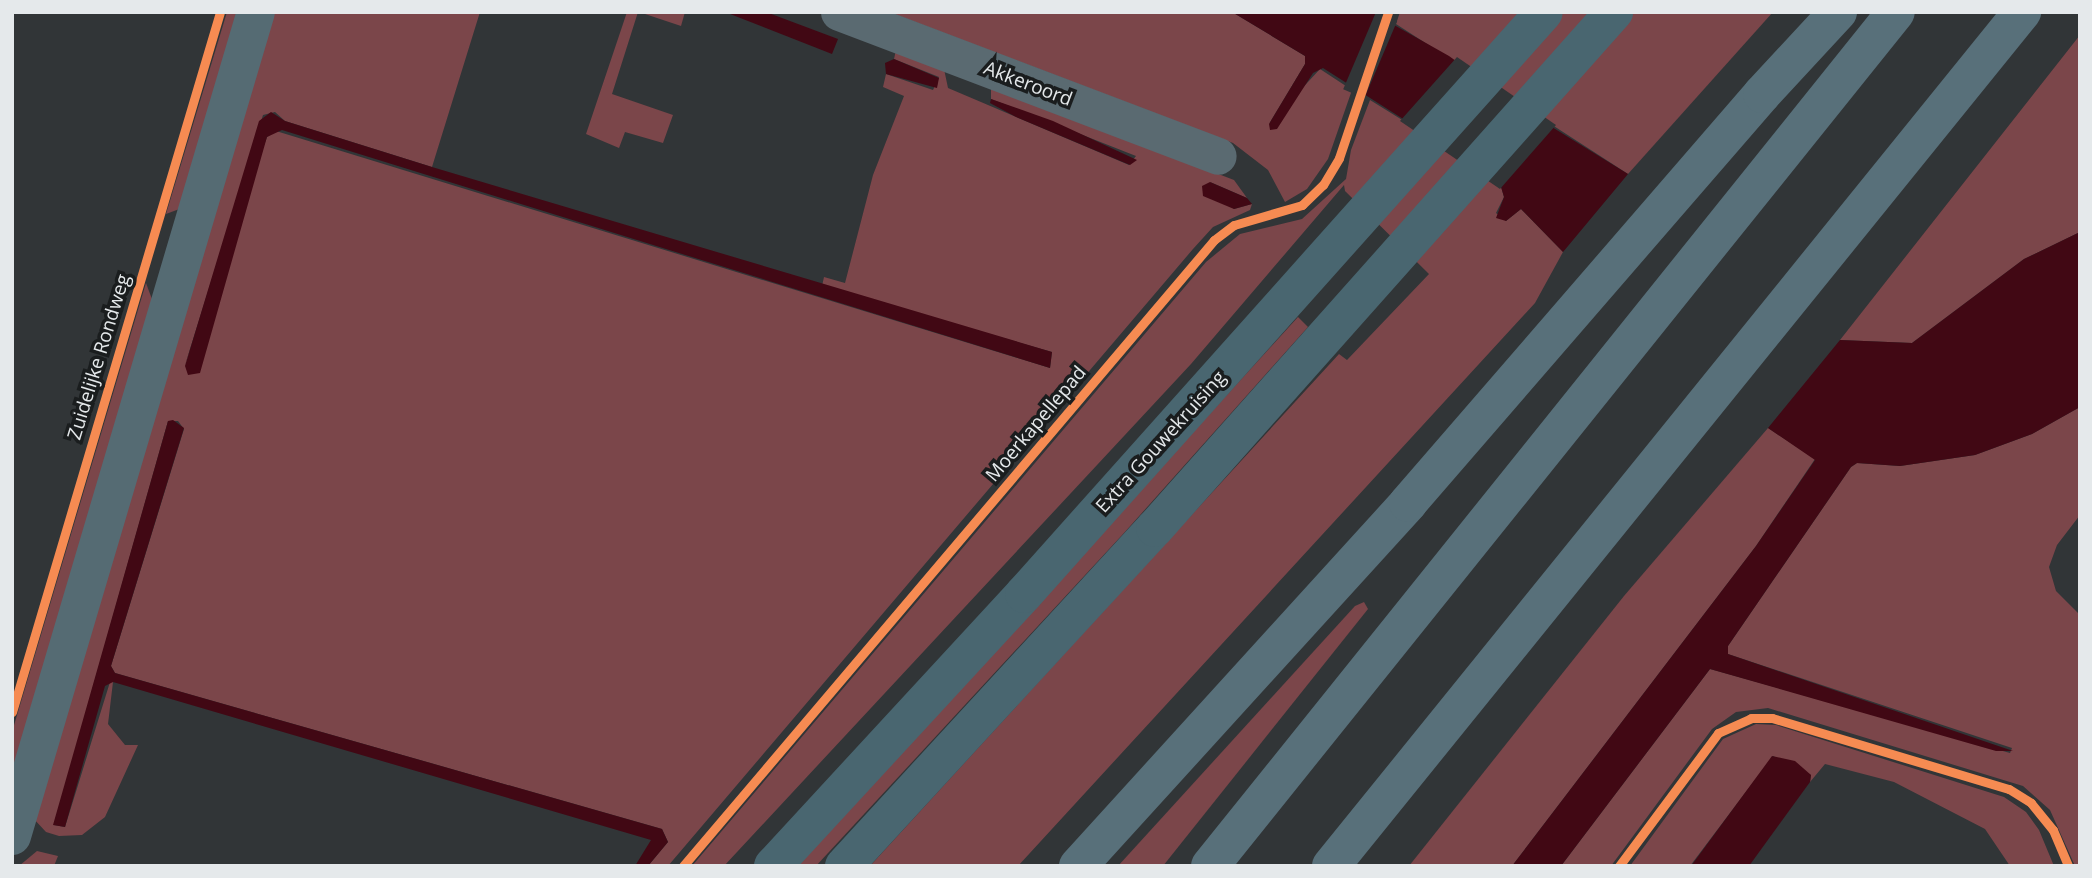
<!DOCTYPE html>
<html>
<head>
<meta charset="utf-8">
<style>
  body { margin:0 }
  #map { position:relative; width:2092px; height:878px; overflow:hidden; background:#313537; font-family:"Open Sans",sans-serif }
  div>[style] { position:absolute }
  .green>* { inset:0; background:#7b464a }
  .water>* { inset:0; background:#410814 }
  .pier>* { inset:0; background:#313537; transform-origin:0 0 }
  .minor>* { height:37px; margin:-18.5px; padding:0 18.5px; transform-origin:18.5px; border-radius:18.5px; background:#5a6a71 }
  .secondary>* { height:38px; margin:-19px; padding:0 19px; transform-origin:19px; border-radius:19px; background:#556b73 }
  .primary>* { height:38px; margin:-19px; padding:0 19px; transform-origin:19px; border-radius:19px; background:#496670 }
  .motorway>* { height:38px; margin:-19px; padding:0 19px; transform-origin:19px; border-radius:19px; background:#58707a }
  .cycleway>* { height:9px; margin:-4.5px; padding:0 4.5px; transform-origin:4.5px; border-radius:4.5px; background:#f68b52 }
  span { translate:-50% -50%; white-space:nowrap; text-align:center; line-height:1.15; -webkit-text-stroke:7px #1a1d1e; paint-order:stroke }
  .street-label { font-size:19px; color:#e5e9eb }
  .frame { position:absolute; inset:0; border:14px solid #e5e9eb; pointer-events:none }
</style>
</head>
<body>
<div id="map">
  <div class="green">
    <div style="clip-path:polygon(227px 12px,240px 12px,182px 208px,166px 214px)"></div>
    <div style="clip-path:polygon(273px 12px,480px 12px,432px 167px,285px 121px,275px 112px,263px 115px,185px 365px,267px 137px,276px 131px,1050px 368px,1052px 352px,822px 286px,824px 277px,845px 283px,873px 175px,904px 96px,883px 87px,886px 74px,933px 90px,939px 77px,894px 59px,896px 50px,944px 69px,948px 88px,1129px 165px,1136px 156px,991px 99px,991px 87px,1234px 180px,1247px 198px,1210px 182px,1234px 209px,1252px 204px,1250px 210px,1213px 227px,1193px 249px,668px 866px,648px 866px,668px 842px,662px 829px,115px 673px,111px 666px,184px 429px,178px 421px,168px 421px,54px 825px,65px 827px,110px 682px,113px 682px,108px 724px,125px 745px,138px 745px,105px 817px,82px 835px,59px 836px,46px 832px,33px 818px)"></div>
    <div style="clip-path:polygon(627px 12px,638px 12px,612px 94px,673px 115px,663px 143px,625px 132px,619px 148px,586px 134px)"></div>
    <div style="clip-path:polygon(639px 12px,685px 12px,681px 26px)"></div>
    <div style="clip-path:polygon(889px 12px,1232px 12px,1305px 56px,1305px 64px,1269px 124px,1320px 69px,1352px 90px,1328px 159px,1307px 189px,1285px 202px,1268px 170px,1233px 143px)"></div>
    <div style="clip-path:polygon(1400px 12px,1773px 12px,1628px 174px,1396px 24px)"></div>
    <div style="clip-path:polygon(2080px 35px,2080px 232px,2024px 259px,1912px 343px,1840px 340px)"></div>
    <div style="clip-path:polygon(1370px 100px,1499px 180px,1504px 197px,1496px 213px,1506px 221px,1521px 209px,1563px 252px,1535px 303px,1018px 866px,870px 866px,1339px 354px,1347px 360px,1429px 274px,1345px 191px,1344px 185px,1191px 364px,724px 866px,692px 866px,1206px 262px,1240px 234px,1302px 219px,1346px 179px,1351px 150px)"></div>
    <div style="clip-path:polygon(146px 283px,153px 302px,12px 779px,12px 732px)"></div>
    <div style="clip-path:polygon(1298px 317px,1308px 327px,1124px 533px,816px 866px,797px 866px)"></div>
    <div style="clip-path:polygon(2080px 407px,2080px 515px,2057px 545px,2049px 567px,2056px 591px,2080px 615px,2080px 866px,2075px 866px,2050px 810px,2023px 786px,1768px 708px,1736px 712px,1712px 729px,1611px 866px,1561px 866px,1710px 669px,2010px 753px,2012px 748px,1728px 654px,1728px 646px,1851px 467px,1857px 463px,1900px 466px,1975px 455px,2032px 434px)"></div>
    <div style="clip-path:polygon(1768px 428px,1815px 459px,1756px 546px,1512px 866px,1409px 866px,1624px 596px)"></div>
    <div style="clip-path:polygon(1364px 602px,1368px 609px,1163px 866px,1118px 866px,1355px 606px)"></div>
    <div style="clip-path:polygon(1756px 724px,1776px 725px,2004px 797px,2026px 812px,2039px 830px,2054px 866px,2010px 866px,1985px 829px,1894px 782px,1825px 764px,1810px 782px,1811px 775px,1773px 756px,1690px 866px,1630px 866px,1723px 739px)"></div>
    <div style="clip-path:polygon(37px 851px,58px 856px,54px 866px,19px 866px)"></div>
  </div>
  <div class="water">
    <div style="clip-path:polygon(725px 12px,766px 12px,838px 39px,832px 54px)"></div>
    <div style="clip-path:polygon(1232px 12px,1371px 12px,1449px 56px,1521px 108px,1628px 174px,1563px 252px,1521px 209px,1506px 221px,1496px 218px,1504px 197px,1499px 180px,1323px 68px,1313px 73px,1277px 129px,1270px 130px,1269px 124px,1305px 64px,1305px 56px)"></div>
    <div style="clip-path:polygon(894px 59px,939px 78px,937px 88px,886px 74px,885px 63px)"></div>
    <div style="clip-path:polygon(991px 99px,1053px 121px,1137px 160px,1130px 165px,1016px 117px,990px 103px)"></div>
    <div style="clip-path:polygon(271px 112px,285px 121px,432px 167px,1052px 352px,1050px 368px,282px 130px,267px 137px,200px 373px,188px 375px,185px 366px,259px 121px)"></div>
    <div style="clip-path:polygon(1210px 182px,1247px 198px,1252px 204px,1234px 209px,1203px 196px,1202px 186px)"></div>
    <div style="clip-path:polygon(2080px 232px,2080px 407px,2032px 434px,1975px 455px,1900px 466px,1857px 463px,1851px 467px,1728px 646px,1728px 654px,2013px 751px,1996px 751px,1710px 669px,1561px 866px,1512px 866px,1756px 546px,1815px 460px,1768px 428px,1840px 340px,1912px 343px,2024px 259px)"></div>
    <div style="clip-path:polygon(173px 420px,184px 428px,111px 666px,115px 673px,662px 829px,668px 842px,648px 866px,635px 866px,651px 840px,113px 682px,105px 686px,65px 827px,53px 825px,168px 421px)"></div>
    <div style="clip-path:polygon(1772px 756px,1795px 761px,1811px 775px,1810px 782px,1749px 866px,1691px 866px)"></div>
  </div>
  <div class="pier">
    <div style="left:1376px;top:12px;width:23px;height:84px;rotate:23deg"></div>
    <div style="clip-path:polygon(1457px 57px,1556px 125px,1500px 189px,1400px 121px)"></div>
  </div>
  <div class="minor">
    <div style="left:839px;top:12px;width:405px;rotate:20.8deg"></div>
  </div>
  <div class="secondary">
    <div style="left:12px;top:836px;width:859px;rotate:-73.51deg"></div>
  </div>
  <div class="primary">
    <div style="left:773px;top:866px;width:370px;rotate:-47.3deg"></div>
    <div style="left:1024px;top:594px;width:780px;rotate:-48.22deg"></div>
    <div style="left:844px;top:866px;width:459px;rotate:-47.4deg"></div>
    <div style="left:1155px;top:528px;width:691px;rotate:-48.35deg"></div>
  </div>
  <div class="motorway">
    <div style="left:1078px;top:866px;width:491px;rotate:-47.7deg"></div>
    <div style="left:1408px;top:503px;width:541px;rotate:-49.12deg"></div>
    <div style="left:1762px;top:94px;width:112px;rotate:-47.2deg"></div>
    <div style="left:1210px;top:866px;width:1095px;rotate:-51.23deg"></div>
    <div style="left:1331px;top:866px;width:1099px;rotate:-51.02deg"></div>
  </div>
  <div class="cycleway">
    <div style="left:12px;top:712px;width:730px;rotate:-73.45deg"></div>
    <div style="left:683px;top:866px;width:821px;rotate:-49.69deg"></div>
    <div style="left:1214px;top:240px;width:25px;rotate:-37deg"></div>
    <div style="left:1234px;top:225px;width:71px;rotate:-16.4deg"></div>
    <div style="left:1302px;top:205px;width:29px;rotate:-44deg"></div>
    <div style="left:1323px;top:185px;width:31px;rotate:-59deg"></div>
    <div style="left:1339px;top:158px;width:154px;rotate:-71.4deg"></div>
    <div style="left:1619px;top:866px;width:166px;rotate:-53.3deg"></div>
    <div style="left:1718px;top:733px;width:36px;rotate:-24deg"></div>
    <div style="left:1751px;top:718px;width:21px"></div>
    <div style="left:1772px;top:718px;width:247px;rotate:16.7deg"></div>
    <div style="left:2009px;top:789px;width:26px;rotate:32deg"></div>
    <div style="left:2031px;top:803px;width:35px;rotate:51deg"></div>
    <div style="left:2053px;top:830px;width:39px;rotate:67deg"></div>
  </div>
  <div class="street-label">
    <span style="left:1028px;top:84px;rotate:21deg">Akkeroord</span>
    <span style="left:99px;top:357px;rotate:-73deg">Zuidelijke Rondweg</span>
    <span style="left:1036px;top:424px;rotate:-50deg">Moerkapellepad</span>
    <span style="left:1161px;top:442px;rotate:-48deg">Extra Gouwekruising</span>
  </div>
  <div class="frame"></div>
</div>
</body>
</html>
